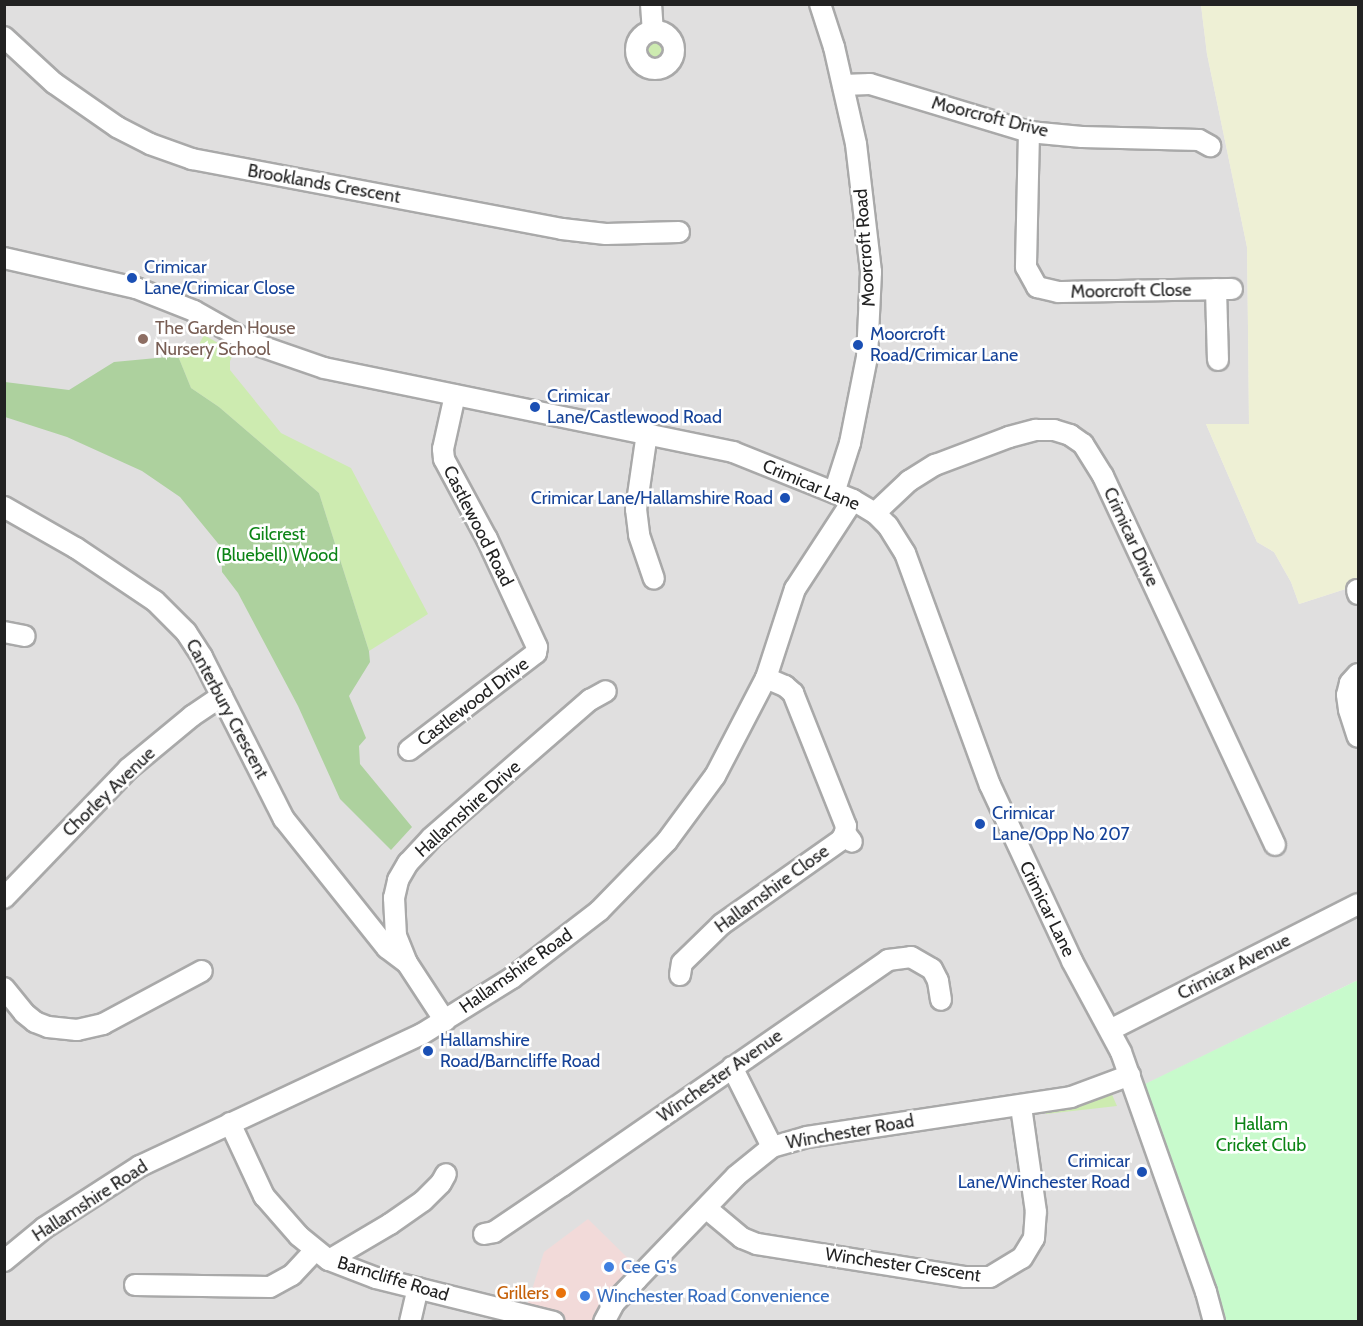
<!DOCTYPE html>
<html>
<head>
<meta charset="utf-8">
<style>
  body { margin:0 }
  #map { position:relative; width:1363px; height:1326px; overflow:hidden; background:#f2efe9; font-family:Cabin,sans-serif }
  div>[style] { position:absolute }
  .residential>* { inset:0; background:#e0dfdf }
  .commercial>* { inset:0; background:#f2dad9 }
  .farmland>* { inset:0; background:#eef0d5 }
  .grass>* { inset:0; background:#cdebb0 }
  .round { border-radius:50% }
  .forest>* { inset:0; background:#add19e }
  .park>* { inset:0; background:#c8facc }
  .roads { filter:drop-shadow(2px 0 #a9a9a9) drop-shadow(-2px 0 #a9a9a9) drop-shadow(0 2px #a9a9a9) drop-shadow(0 -2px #a9a9a9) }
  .minor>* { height:20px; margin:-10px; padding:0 10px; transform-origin:10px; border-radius:10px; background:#fff }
  .minor>.ring { margin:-10px; padding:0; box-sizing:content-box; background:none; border:20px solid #fff; border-radius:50% }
  .dots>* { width:16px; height:16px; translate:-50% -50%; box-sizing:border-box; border:3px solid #fff; border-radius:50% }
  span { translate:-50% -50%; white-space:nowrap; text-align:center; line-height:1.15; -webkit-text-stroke:5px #fff; paint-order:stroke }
  .street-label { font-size:18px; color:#222 }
  .transit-label { font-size:18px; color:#164399 }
  .left { translate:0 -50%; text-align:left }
  .right { translate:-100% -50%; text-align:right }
  .education-label { font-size:18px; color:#785e54 }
  .park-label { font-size:18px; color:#0c8416 }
  .shop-label { font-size:18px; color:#366cbe }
  .food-label { font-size:18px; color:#c56008 }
  .frame { position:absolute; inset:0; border:6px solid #222; pointer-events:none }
</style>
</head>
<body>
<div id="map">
  <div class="residential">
    <div style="clip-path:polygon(5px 5px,1201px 5px,1207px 54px,1247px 247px,1248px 326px,1249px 424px,1206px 424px,1257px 542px,1274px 552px,1291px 582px,1299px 604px,1358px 585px,1358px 980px,1142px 1086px,1222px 1321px,5px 1322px)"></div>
  </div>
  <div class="commercial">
    <div style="clip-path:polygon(588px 1219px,643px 1273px,604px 1321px,554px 1321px,524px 1315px,544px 1252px)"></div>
  </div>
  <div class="farmland">
    <div style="clip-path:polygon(1201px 5px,1358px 5px,1358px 585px,1299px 604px,1291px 582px,1274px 552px,1257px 542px,1206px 424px,1249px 424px,1248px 326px,1247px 247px,1207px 54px)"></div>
  </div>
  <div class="grass">
    <div class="round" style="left:641px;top:37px;width:26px;height:26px"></div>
    <div style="clip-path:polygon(204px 335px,234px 352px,230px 361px,230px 370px,281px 433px,351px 468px,428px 614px,369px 651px,319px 493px,219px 407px,191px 388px,178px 356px,196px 350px)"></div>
    <div style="clip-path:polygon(1110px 1090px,1117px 1106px,1046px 1114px,1045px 1108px)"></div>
  </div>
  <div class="forest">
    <div style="clip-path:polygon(178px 356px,191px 388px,219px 407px,319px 493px,369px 651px,370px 662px,349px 696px,366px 738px,359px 746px,360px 764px,412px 827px,391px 850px,340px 799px,298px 706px,238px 593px,222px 572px,221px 547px,180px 497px,142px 471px,67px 437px,5px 417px,5px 382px,69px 390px,114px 362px)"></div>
  </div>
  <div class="park">
    <div style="clip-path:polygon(1358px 980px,1358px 1321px,1222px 1321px,1141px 1086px)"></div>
  </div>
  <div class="roads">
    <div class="minor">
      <div style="left:651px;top:4px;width:26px;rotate:86deg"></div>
      <div style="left:820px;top:4px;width:45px;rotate:72deg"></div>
      <div style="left:834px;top:47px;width:99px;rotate:77.2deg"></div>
      <div style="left:856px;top:144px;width:129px;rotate:83.3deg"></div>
      <div style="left:871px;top:272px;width:85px;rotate:92.7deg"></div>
      <div style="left:867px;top:357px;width:88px;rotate:101.2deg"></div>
      <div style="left:850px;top:443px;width:52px;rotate:107.7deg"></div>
      <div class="ring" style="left:636px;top:31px;width:18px;height:18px"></div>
      <div style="left:4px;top:37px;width:68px;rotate:42.6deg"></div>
      <div style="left:54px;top:83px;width:77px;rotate:34.9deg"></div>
      <div style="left:117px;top:127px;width:37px;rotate:27deg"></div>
      <div style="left:150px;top:144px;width:45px;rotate:19.7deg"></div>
      <div style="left:192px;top:159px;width:377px;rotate:10.7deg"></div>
      <div style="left:562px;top:229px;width:44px;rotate:6.5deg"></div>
      <div style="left:606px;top:234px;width:73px;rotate:-1.6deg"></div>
      <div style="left:843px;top:85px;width:27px;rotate:-2deg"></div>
      <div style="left:870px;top:84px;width:166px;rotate:16.8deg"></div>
      <div style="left:1029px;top:132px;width:53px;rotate:5.4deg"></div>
      <div style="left:1082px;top:137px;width:117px;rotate:1.5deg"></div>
      <div style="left:1199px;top:140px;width:13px;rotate:29deg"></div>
      <div style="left:1029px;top:132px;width:135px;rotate:91.3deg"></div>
      <div style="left:1026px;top:267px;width:23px;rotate:61deg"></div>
      <div style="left:1037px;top:287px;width:22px;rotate:13deg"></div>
      <div style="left:1058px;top:292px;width:174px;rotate:-1deg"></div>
      <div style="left:4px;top:258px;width:135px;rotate:12.8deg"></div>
      <div style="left:136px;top:288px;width:62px;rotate:21.6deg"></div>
      <div style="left:194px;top:311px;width:63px;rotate:29.4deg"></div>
      <div style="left:249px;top:342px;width:79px;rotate:19.1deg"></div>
      <div style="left:324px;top:368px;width:418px;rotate:11.6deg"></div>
      <div style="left:733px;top:452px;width:129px;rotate:21.8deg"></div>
      <div style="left:853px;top:500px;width:26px;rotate:31deg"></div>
      <div style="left:875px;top:513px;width:18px;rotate:45deg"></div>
      <div style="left:888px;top:526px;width:32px;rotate:58deg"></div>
      <div style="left:905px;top:553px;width:247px;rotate:69.9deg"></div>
      <div style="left:990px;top:785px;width:194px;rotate:65deg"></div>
      <div style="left:1072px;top:961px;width:103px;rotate:61.7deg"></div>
      <div style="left:1121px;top:1052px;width:255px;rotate:70.5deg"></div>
      <div style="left:1206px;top:1292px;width:31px;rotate:75deg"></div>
      <div style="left:1216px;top:289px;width:71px;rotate:88.4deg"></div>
      <div style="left:647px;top:433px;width:77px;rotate:98.2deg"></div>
      <div style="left:636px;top:509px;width:26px;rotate:83deg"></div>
      <div style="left:639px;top:535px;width:46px;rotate:71.2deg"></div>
      <div style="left:4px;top:507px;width:83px;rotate:29.7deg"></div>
      <div style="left:76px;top:548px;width:95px;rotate:33.9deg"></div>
      <div style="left:155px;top:601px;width:44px;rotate:45deg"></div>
      <div style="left:186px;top:632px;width:30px;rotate:57deg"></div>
      <div style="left:202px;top:657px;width:182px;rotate:63.2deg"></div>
      <div style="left:284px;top:819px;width:165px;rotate:51.4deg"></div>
      <div style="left:387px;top:948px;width:25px;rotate:37deg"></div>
      <div style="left:875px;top:513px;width:47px;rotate:-43.3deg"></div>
      <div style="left:909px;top:481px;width:31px;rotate:-32deg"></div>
      <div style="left:935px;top:465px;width:79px;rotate:-20.7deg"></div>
      <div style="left:1009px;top:437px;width:28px;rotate:-15deg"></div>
      <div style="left:1036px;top:430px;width:18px"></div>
      <div style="left:1054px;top:430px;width:17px;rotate:17deg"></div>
      <div style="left:1070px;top:435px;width:16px;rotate:35deg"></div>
      <div style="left:1083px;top:444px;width:38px;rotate:58deg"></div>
      <div style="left:1103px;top:476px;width:407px;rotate:65deg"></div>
      <div style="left:1357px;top:590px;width:4px;rotate:76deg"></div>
      <div style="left:4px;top:632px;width:21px;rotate:11deg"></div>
      <div style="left:1358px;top:674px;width:12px;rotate:132deg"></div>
      <div style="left:1350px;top:683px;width:12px;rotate:104deg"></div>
      <div style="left:1347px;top:695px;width:15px;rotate:82deg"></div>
      <div style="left:1349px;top:710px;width:28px;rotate:72deg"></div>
      <div style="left:766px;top:678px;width:21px;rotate:23deg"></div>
      <div style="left:785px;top:686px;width:11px;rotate:41deg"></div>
      <div style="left:793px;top:693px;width:143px;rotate:68.3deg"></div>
      <div style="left:846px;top:826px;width:7px;rotate:98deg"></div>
      <div style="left:845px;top:833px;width:11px;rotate:52deg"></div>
      <div style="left:409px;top:750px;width:160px;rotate:-37.4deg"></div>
      <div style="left:536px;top:653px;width:6px;rotate:-81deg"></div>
      <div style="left:537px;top:647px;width:119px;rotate:-114.8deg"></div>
      <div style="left:487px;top:539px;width:91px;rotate:-118.3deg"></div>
      <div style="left:444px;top:459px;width:10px;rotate:-96deg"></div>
      <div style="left:443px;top:449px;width:55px;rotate:-77.5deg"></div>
      <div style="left:4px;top:898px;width:179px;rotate:-46.1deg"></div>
      <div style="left:128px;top:769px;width:83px;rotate:-39.6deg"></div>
      <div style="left:192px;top:716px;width:36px;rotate:-34deg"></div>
      <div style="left:680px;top:975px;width:12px;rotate:-81deg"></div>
      <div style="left:682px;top:963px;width:56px;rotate:-44.3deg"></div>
      <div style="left:722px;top:924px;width:146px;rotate:-35.2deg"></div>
      <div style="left:841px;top:840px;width:8px;rotate:-60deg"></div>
      <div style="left:4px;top:988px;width:32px;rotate:51deg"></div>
      <div style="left:24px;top:1013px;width:14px;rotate:39deg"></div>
      <div style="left:35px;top:1022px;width:14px;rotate:21deg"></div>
      <div style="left:48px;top:1027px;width:29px;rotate:6deg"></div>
      <div style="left:77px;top:1030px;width:27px;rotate:-13deg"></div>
      <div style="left:103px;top:1024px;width:112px;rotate:-28.2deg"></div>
      <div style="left:445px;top:1021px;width:69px;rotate:-123.2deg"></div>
      <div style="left:407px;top:963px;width:29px;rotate:-112deg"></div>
      <div style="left:396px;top:936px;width:38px;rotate:-93deg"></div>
      <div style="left:394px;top:898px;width:18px;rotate:-77deg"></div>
      <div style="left:398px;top:880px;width:20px;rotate:-60deg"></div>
      <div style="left:408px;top:863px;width:34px;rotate:-47deg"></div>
      <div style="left:431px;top:838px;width:211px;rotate:-41deg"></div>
      <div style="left:590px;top:700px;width:18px;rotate:-29deg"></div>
      <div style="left:1110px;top:1030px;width:278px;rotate:-26.9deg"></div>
      <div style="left:732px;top:1067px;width:89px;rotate:63.4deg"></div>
      <div style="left:230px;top:1123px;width:81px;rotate:65deg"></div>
      <div style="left:264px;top:1196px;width:53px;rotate:48.8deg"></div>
      <div style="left:299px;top:1236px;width:38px;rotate:39deg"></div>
      <div style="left:329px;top:1260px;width:50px;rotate:21deg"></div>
      <div style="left:376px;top:1278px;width:183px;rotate:13.9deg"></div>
      <div style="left:706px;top:1208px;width:47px;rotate:39.8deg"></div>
      <div style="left:742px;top:1238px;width:16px;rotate:22deg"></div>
      <div style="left:757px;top:1244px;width:211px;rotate:9deg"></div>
      <div style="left:965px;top:1277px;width:25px"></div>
      <div style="left:990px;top:1277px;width:37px;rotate:-31deg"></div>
      <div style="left:1022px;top:1258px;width:23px;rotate:-59deg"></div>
      <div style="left:1034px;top:1238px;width:26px;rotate:-86deg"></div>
      <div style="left:1036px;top:1212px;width:107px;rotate:-98.1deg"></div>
      <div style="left:484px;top:1234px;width:10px;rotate:-11deg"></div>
      <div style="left:494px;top:1232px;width:82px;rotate:-34.1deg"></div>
      <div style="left:562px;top:1186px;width:397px;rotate:-34.7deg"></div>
      <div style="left:888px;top:960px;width:23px;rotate:-7deg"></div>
      <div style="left:911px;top:957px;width:24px;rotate:30deg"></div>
      <div style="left:932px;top:969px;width:13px;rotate:63deg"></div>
      <div style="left:938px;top:981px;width:19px;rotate:81deg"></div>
      <div style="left:329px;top:1260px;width:71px;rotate:-30.5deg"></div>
      <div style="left:390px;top:1224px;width:40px;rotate:-34.9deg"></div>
      <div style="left:423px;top:1201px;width:25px;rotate:-45deg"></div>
      <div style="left:441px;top:1183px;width:10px;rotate:-61deg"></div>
      <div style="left:4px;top:1261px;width:52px;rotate:-39.5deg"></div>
      <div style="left:44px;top:1228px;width:114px;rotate:-32.9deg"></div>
      <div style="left:140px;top:1166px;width:311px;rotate:-25.1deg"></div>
      <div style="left:422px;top:1034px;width:106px;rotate:-31.9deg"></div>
      <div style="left:512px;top:978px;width:110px;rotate:-37.6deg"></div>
      <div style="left:599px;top:911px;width:98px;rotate:-45.8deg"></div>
      <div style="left:667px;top:841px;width:81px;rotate:-53.6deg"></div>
      <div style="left:715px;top:776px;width:110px;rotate:-62.5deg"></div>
      <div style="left:766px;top:678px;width:94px;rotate:-72deg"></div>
      <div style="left:795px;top:589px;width:106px;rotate:-56.9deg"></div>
      <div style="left:135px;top:1285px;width:135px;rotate:0.8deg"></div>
      <div style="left:270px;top:1287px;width:25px;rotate:-29deg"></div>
      <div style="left:292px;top:1275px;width:34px;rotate:-47deg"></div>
      <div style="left:410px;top:1322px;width:35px;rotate:-77deg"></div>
      <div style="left:604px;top:1322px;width:21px;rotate:-62deg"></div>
      <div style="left:614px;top:1303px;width:33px;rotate:-46deg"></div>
      <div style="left:637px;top:1279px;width:143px;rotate:-46.1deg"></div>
      <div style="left:736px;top:1176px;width:46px;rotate:-38.9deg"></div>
      <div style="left:772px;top:1147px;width:36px;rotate:-16deg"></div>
      <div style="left:807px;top:1137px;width:267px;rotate:-8.6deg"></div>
      <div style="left:1071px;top:1097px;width:63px;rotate:-20.4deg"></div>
    </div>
  </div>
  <div class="dots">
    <div style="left:132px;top:278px;background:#1a4fb4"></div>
    <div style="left:143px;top:339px;background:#8d6e63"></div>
    <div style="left:858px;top:345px;background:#1a4fb4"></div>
    <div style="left:535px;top:407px;background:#1a4fb4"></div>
    <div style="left:785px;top:498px;background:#1a4fb4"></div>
    <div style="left:980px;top:824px;background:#1a4fb4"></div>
    <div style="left:428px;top:1051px;background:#1a4fb4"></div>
    <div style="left:1142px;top:1172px;background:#1a4fb4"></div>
    <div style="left:609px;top:1267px;background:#3f7fe0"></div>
    <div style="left:561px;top:1293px;background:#e8710a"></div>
    <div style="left:585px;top:1296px;background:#3f7fe0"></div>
  </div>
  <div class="street-label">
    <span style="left:990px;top:117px;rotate:14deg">Moorcroft Drive</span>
    <span style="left:324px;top:184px;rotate:10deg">Brooklands Crescent</span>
    <span style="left:865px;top:248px;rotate:-94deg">Moorcroft Road</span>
    <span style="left:1131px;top:291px;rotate:-1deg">Moorcroft Close</span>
    <span style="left:811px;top:485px;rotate:23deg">Crimicar Lane</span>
    <span style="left:478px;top:526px;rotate:63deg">Castlewood Road</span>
    <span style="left:1131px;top:537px;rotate:65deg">Crimicar Drive</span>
    <span style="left:473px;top:702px;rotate:-37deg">Castlewood Drive</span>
    <span style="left:227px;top:709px;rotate:62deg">Canterbury Crescent</span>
    <span style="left:109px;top:792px;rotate:-44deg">Chorley Avenue</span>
    <span style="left:468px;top:809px;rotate:-42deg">Hallamshire Drive</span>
    <span style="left:772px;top:889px;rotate:-36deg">Hallamshire Close</span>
    <span style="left:1047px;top:909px;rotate:64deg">Crimicar Lane</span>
    <span style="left:1234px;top:967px;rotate:-27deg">Crimicar Avenue</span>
    <span style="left:516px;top:971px;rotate:-35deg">Hallamshire Road</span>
    <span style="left:720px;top:1076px;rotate:-35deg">Winchester Avenue</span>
    <span style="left:850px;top:1132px;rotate:-10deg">Winchester Road</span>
    <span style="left:90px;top:1201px;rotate:-33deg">Hallamshire Road</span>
    <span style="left:903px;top:1265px;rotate:8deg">Winchester Crescent</span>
    <span style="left:393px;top:1279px;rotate:17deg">Barncliffe Road</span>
  </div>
  <div class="transit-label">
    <span class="left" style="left:144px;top:278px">Crimicar<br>Lane/Crimicar Close</span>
    <span class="left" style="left:870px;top:345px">Moorcroft<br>Road/Crimicar Lane</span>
    <span class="left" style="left:547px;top:407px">Crimicar<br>Lane/Castlewood Road</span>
    <span class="right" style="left:773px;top:498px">Crimicar Lane/Hallamshire Road</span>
    <span class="left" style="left:992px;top:824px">Crimicar<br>Lane/Opp No 207</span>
    <span class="left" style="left:440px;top:1051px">Hallamshire<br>Road/Barncliffe Road</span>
    <span class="right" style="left:1130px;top:1172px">Crimicar<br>Lane/Winchester Road</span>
  </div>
  <div class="education-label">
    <span class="left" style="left:155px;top:339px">The Garden House<br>Nursery School</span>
  </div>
  <div class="park-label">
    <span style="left:277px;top:545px">Gilcrest<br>(Bluebell) Wood</span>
    <span style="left:1261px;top:1135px">Hallam<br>Cricket Club</span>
  </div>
  <div class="shop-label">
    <span class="left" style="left:621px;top:1267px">Cee G's</span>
    <span class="left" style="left:597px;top:1296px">Winchester Road Convenience</span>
  </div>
  <div class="food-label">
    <span class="right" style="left:549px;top:1293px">Grillers</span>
  </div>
  <div class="frame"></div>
</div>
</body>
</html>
